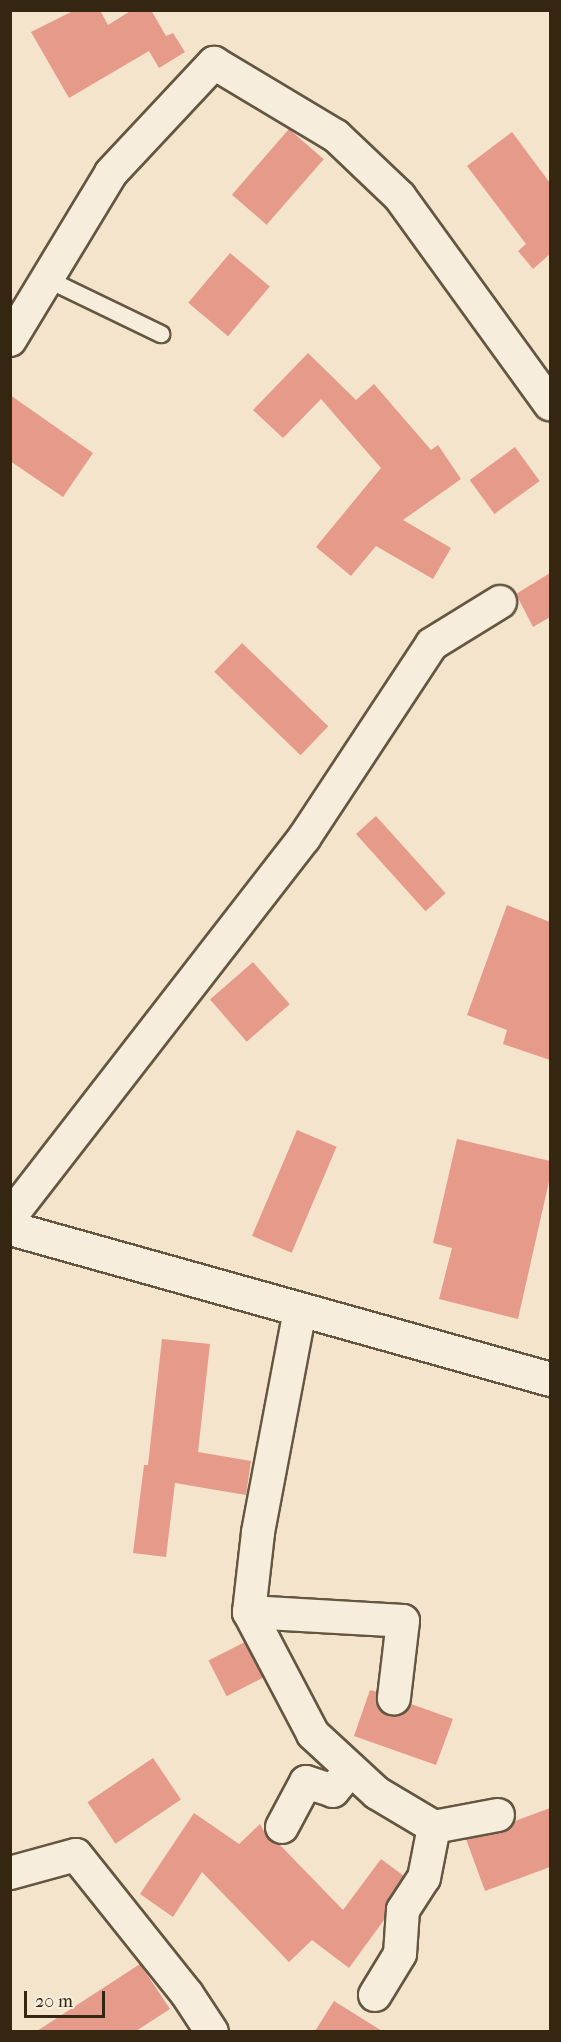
<!DOCTYPE html>
<html>
<head>
<meta charset="utf-8">
<style>
  body { margin:0 }
  #map { position:relative; width:561px; height:2042px; overflow:hidden; background:#f3e4cb; font-family:"IM FELL French Canon",serif }
  div>[style] { position:absolute }
  .building>* { inset:0; background:#e69a8a; transform-origin:0 0 }
  .roads { filter:drop-shadow(2px 0 #645640) drop-shadow(-2px 0 #645640) drop-shadow(0 2px #645640) drop-shadow(0 -2px #645640) }
  .service>* { height:16px; margin:-8px; padding:0 8px; transform-origin:8px; border-radius:8px; background:#f7eddd }
  .minor>* { height:32px; margin:-16px; padding:0 16px; transform-origin:16px; border-radius:16px; background:#f7eddd }
  .tertiary>* { height:33px; margin:-16.5px; padding:0 16.5px; transform-origin:16.5px; border-radius:16.5px; background:#f7eddd }
  span { translate:-50% -50%; white-space:nowrap; text-align:center; line-height:1.15; -webkit-text-stroke:4.5px #f7eddd; paint-order:stroke }
  .frame { position:absolute; inset:0; border:12px solid #352612; pointer-events:none }
  .scale { position:absolute; left:24px; top:1991px; width:81px; height:27px; box-sizing:border-box; border:3px solid #352612; border-top:0; padding-left:8px; font-size:18px; line-height:21px; white-space:nowrap; color:#352612; -webkit-text-stroke:4px #f7eddd; paint-order:stroke }
</style>
</head>
<body>
<div id="map">
  <div class="building">
    <div style="clip-path:polygon(75px 10px,100px 10px,108px 25px,132px 10px,151px 10px,166px 36px,173px 33px,185px 52px,159px 68px,149px 51px,69px 98px,31px 32px)"></div>
    <div style="left:289px;top:129px;width:46px;height:87px;rotate:41deg"></div>
    <div style="clip-path:polygon(512px 132px,550px 183px,550px 254px,533px 269px,518px 251px,526px 244px,467px 166px)"></div>
    <div style="left:230px;top:253px;width:52px;height:65px;rotate:40deg"></div>
    <div style="clip-path:polygon(308px 353px,356px 400px,374px 384px,431px 450px,438px 445px,461px 479px,403px 520px,451px 548px,433px 579px,376px 546px,351px 576px,316px 547px,381px 468px,321px 399px,283px 438px,253px 410px)"></div>
    <div style="clip-path:polygon(10px 395px,93px 453px,63px 497px,10px 461px)"></div>
    <div style="left:515px;top:447px;width:42px;height:56px;rotate:54deg"></div>
    <div style="clip-path:polygon(550px 573px,550px 617px,533px 627px,516px 594px)"></div>
    <div style="left:242px;top:643px;width:120px;height:40px;rotate:44deg"></div>
    <div style="left:376px;top:816px;width:104px;height:27px;rotate:48deg"></div>
    <div style="clip-path:polygon(507px 905px,550px 922px,550px 1060px,503px 1044px,507px 1030px,467px 1015px)"></div>
    <div style="left:253px;top:962px;width:56px;height:57px;rotate:49deg"></div>
    <div style="left:297px;top:1130px;width:43px;height:115px;rotate:23deg"></div>
    <div style="clip-path:polygon(457px 1139px,550px 1161px,550px 1177px,518px 1319px,439px 1299px,452px 1248px,433px 1243px)"></div>
    <div style="clip-path:polygon(162px 1339px,210px 1344px,198px 1452px,251px 1461px,246px 1495px,175px 1483px,166px 1557px,133px 1553px,144px 1465px,148px 1465px)"></div>
    <div style="left:245px;top:1642px;width:40px;height:41px;rotate:63deg"></div>
    <div style="clip-path:polygon(370px 1690px,377px 1692px,377px 1705px,383px 1712px,391px 1716px,402px 1714px,411px 1704px,453px 1719px,436px 1765px,354px 1736px)"></div>
    <div style="left:153px;top:1758px;width:50px;height:79px;rotate:56deg"></div>
    <div style="clip-path:polygon(550px 1808px,550px 1867px,485px 1891px,466px 1839px,502px 1833px,510px 1828px,515px 1821px)"></div>
    <div style="clip-path:polygon(194px 1813px,239px 1844px,260px 1824px,267px 1837px,279px 1844px,343px 1910px,381px 1859px,404px 1876px,388px 1901px,384px 1920px,349px 1968px,312px 1940px,289px 1962px,202px 1872px,173px 1917px,140px 1894px)"></div>
    <div style="clip-path:polygon(140px 1964px,170px 2009px,136px 2031px,37px 2031px)"></div>
    <div style="clip-path:polygon(334px 2001px,382px 2031px,315px 2031px)"></div>
  </div>
  <div class="roads">
    <div class="service">
      <div style="left:47px;top:279px;width:127px;rotate:25.8deg"></div>
    </div>
    <div class="minor">
      <div style="left:10px;top:340px;width:195px;rotate:-58.8deg"></div>
      <div style="left:111px;top:173px;width:151px;rotate:-46.9deg"></div>
      <div style="left:214px;top:63px;width:142px;rotate:30.9deg"></div>
      <div style="left:336px;top:136px;width:88px;rotate:43.6deg"></div>
      <div style="left:400px;top:197px;width:256px;rotate:54.1deg"></div>
      <div style="left:10px;top:1217px;width:480px;rotate:-52.2deg"></div>
      <div style="left:304px;top:838px;width:232px;rotate:-56.6deg"></div>
      <div style="left:432px;top:644px;width:80px;rotate:-31.7deg"></div>
      <div style="left:300px;top:1310px;width:227px;rotate:100.7deg"></div>
      <div style="left:258px;top:1533px;width:80px;rotate:96.5deg"></div>
      <div style="left:249px;top:1612px;width:138px;rotate:62.3deg"></div>
      <div style="left:313px;top:1734px;width:87px;rotate:42.7deg"></div>
      <div style="left:377px;top:1793px;width:66px;rotate:30.8deg"></div>
      <div style="left:434px;top:1827px;width:65px;rotate:-10.6deg"></div>
      <div style="left:249px;top:1612px;width:154px;rotate:3.3deg"></div>
      <div style="left:403px;top:1621px;width:78px;rotate:96.7deg"></div>
      <div style="left:282px;top:1827px;width:51px;rotate:-61.9deg"></div>
      <div style="left:306px;top:1782px;width:28px;rotate:18deg"></div>
      <div style="left:333px;top:1791px;width:28px;rotate:-51deg"></div>
      <div style="left:10px;top:1873px;width:68px;rotate:-15.3deg"></div>
      <div style="left:76px;top:1855px;width:178px;rotate:51.4deg"></div>
      <div style="left:187px;top:1994px;width:45px;rotate:56.7deg"></div>
      <div style="left:375px;top:1995px;width:48px;rotate:-58.6deg"></div>
      <div style="left:400px;top:1954px;width:44px;rotate:-86.1deg"></div>
      <div style="left:403px;top:1910px;width:38px;rotate:-57deg"></div>
      <div style="left:424px;top:1878px;width:52px;rotate:-78.9deg"></div>
    </div>
    <div class="tertiary">
      <div style="left:10px;top:1228px;width:561px;rotate:15.62deg"></div>
    </div>
  </div>
  <div class="frame"></div>
  <div class="scale">20 m</div>
</div>
</body>
</html>
